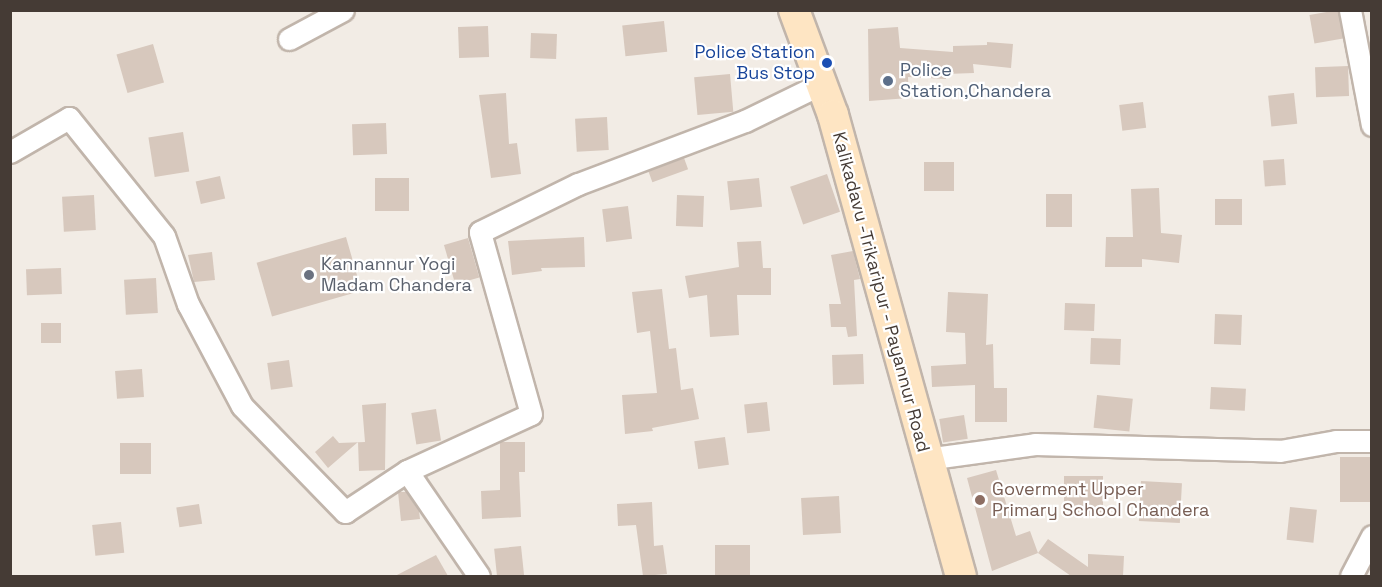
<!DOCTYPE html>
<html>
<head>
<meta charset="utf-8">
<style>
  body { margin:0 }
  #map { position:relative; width:1382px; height:587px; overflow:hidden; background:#f2ece5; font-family:"Space Grotesk",sans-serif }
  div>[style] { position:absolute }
  .building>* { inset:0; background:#d7c8bd; transform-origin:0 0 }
  .roads { filter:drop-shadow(2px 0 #c1b5ab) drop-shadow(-2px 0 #c1b5ab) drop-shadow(0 2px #c1b5ab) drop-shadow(0 -2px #c1b5ab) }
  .street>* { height:21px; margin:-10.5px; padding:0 10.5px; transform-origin:10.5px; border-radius:10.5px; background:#fff }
  .secondary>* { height:30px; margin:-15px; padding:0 15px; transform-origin:15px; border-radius:15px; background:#fee5c3 }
  .dots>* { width:16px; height:16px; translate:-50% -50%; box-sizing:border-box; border:3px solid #fff; border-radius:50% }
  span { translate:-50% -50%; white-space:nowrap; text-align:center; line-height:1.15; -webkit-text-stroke:4.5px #fff; paint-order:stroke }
  .transit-label { font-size:18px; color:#164399 }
  .right { translate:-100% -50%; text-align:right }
  .service-label { font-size:18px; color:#4e5e75 }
  .left { translate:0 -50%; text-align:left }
  .worship-label { font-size:18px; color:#5b616d }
  .street-label { font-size:18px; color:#453b35 }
  .education-label { font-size:18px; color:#785e54 }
  .frame { position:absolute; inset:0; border:12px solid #453b35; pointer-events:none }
</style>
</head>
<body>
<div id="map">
  <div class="building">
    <div style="left:1338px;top:10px;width:29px;height:29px;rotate:80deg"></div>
    <div style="left:664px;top:21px;width:31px;height:42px;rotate:84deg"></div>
    <div style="left:488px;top:26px;width:31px;height:30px;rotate:88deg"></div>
    <div style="clip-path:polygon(898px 27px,900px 48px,953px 52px,953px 46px,987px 45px,987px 42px,1013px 44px,1011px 68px,973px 64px,974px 73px,946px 74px,946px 79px,908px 77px,909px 98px,869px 101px,868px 29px)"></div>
    <div style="left:531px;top:33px;width:26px;height:25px;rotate:2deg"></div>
    <div style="left:153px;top:44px;width:40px;height:38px;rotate:74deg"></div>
    <div style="left:1348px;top:66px;width:30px;height:33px;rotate:88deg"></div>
    <div style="left:730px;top:74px;width:38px;height:36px;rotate:85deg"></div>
    <div style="clip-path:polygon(506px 93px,509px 144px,517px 143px,521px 174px,491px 178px,479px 95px)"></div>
    <div style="left:1294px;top:93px;width:31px;height:26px;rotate:84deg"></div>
    <div style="left:1143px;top:102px;width:26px;height:24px;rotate:83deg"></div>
    <div style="left:607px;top:117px;width:33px;height:32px;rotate:87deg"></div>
    <div style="left:386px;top:123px;width:31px;height:34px;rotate:88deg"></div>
    <div style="left:183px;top:132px;width:40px;height:35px;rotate:81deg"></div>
    <div style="left:684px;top:158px;width:12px;height:38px;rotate:70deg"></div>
    <div style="left:1284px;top:159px;width:26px;height:21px;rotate:86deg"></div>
    <div style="left:924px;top:162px;width:30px;height:29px"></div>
    <div style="left:827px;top:174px;width:40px;height:39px;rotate:71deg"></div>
    <div style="left:220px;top:176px;width:23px;height:25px;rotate:77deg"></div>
    <div style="left:375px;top:178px;width:34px;height:33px"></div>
    <div style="left:759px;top:178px;width:29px;height:32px;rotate:84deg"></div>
    <div style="clip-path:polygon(1159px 188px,1161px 233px,1182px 235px,1179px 263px,1142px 259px,1142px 267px,1105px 267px,1106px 237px,1133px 237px,1131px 189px)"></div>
    <div style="left:1046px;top:194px;width:26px;height:33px"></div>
    <div style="left:94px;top:195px;width:35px;height:32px;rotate:87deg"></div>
    <div style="left:677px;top:195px;width:27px;height:31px;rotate:2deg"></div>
    <div style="left:1215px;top:199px;width:27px;height:26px"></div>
    <div style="left:628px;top:206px;width:33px;height:26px;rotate:83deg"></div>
    <div style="left:346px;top:237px;width:56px;height:93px;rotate:74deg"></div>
    <div style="clip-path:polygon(584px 237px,585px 267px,541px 268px,542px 271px,512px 275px,508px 241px)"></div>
    <div style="left:468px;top:238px;width:41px;height:25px;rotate:74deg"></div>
    <div style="clip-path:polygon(761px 241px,763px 268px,771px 268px,771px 295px,737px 295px,739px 335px,710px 337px,707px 295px,689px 298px,685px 276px,739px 267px,737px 242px)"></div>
    <div style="clip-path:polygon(853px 251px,860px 279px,854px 280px,857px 336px,848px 337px,846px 327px,831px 327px,829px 304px,841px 304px,831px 255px)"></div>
    <div style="clip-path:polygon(212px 252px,215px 280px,194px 282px,188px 255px)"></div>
    <div style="left:61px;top:268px;width:26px;height:35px;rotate:88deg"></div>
    <div style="left:156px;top:278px;width:35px;height:32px;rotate:87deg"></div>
    <div style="clip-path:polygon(662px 289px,669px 349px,676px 348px,681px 390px,693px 388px,699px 419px,652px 428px,653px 431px,625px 434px,622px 395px,657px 393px,650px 331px,637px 333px,632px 292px)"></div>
    <div style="clip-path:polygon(948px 292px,988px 294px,986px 345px,993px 344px,994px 388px,1007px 388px,1007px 422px,975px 422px,975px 385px,932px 387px,931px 366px,966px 364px,965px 333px,946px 332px)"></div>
    <div style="left:1065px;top:303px;width:30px;height:27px;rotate:2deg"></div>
    <div style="left:1215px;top:314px;width:27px;height:30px;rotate:2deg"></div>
    <div style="left:61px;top:323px;width:20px;height:20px;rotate:90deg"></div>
    <div style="left:1091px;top:338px;width:30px;height:26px;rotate:2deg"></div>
    <div style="left:863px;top:354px;width:30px;height:31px;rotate:88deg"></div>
    <div style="left:289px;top:360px;width:27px;height:22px;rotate:82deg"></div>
    <div style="left:142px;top:369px;width:28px;height:27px;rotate:86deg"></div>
    <div style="left:1211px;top:387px;width:35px;height:22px;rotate:3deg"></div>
    <div style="left:1097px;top:395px;width:36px;height:33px;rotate:6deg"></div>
    <div style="left:767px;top:402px;width:29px;height:23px;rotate:84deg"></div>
    <div style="clip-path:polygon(386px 403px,385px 470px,359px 471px,358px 442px,328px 468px,315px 452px,333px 436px,339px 443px,365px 442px,362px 405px)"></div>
    <div style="left:436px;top:409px;width:32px;height:25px;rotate:81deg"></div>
    <div style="left:964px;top:415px;width:24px;height:25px;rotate:81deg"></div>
    <div style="left:725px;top:437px;width:28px;height:31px;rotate:82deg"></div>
    <div style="clip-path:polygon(500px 442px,525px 442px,525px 472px,519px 472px,521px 517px,482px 519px,481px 491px,500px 490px)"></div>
    <div style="left:120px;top:443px;width:31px;height:31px"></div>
    <div style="left:1340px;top:457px;width:31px;height:45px"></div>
    <div style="clip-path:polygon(996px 470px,1016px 536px,1030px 531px,1038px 553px,992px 571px,967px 478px)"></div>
    <div style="left:1064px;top:476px;width:39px;height:40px"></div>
    <div style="left:1141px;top:481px;width:41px;height:40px;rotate:3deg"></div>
    <div style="clip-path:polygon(398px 492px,406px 492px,419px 511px,420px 519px,401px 521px)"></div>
    <div style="left:839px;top:496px;width:37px;height:38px;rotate:87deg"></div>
    <div style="clip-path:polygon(652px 502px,654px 546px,663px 545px,667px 574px,643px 576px,636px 525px,618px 526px,617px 504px)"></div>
    <div style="left:199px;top:504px;width:20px;height:23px;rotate:81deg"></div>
    <div style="left:1290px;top:507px;width:27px;height:33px;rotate:6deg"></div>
    <div style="left:121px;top:522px;width:31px;height:29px;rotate:84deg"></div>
    <div style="clip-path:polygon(1048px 539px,1088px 567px,1088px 554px,1124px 556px,1123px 576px,1071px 576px,1038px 553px)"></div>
    <div style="left:715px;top:545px;width:35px;height:31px"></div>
    <div style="left:521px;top:546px;width:30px;height:27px;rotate:84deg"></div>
    <div style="clip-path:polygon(436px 555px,448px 576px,395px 576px)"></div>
  </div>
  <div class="roads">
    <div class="street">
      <div style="left:1350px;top:10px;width:117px;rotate:79.2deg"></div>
      <div style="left:289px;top:39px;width:61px;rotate:-28.2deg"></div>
      <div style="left:10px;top:152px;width:68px;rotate:-30deg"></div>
      <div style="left:69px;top:118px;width:151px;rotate:51.2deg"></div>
      <div style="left:164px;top:236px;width:72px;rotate:70.6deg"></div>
      <div style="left:188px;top:304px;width:115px;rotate:62.1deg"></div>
      <div style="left:242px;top:406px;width:148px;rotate:45.8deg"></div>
      <div style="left:345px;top:512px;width:74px;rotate:-33.5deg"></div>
      <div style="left:407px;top:471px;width:127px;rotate:55.6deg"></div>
      <div style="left:926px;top:459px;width:110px;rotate:-7.8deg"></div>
      <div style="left:1035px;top:444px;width:245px;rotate:1.6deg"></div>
      <div style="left:1280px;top:451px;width:57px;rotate:-10.1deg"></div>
      <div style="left:1336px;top:441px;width:36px"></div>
      <div style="left:407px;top:471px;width:136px;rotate:-24.7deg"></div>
      <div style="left:531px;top:414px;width:189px;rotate:-105.7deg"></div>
      <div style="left:480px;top:232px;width:109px;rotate:-26.1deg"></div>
      <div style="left:578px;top:184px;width:178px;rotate:-20.7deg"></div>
      <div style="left:745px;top:121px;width:85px;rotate:-26deg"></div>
      <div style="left:1351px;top:576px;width:45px;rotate:-62.3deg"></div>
    </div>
    <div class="secondary">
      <div style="left:794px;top:10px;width:112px;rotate:69.6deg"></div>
      <div style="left:833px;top:115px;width:478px;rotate:74.5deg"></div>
    </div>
  </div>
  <div class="dots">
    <div style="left:827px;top:63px;background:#1a4fb4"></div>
    <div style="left:888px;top:81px;background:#5c6f8a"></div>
    <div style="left:309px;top:275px;background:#6b7280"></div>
    <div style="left:980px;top:500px;background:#8d6e63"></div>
  </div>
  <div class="transit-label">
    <span class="right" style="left:815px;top:63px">Police Station<br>Bus Stop</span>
  </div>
  <div class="service-label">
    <span class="left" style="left:900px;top:81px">Police<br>Station,Chandera</span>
  </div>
  <div class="worship-label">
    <span class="left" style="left:321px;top:275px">Kannannur Yogi<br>Madam Chandera</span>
  </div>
  <div class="street-label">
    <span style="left:881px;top:292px;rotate:75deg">Kalikadavu -Trikaripur - Payannur Road</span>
  </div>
  <div class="education-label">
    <span class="left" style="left:992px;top:500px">Goverment Upper<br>Primary School Chandera</span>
  </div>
  <div class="frame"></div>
</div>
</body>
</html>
